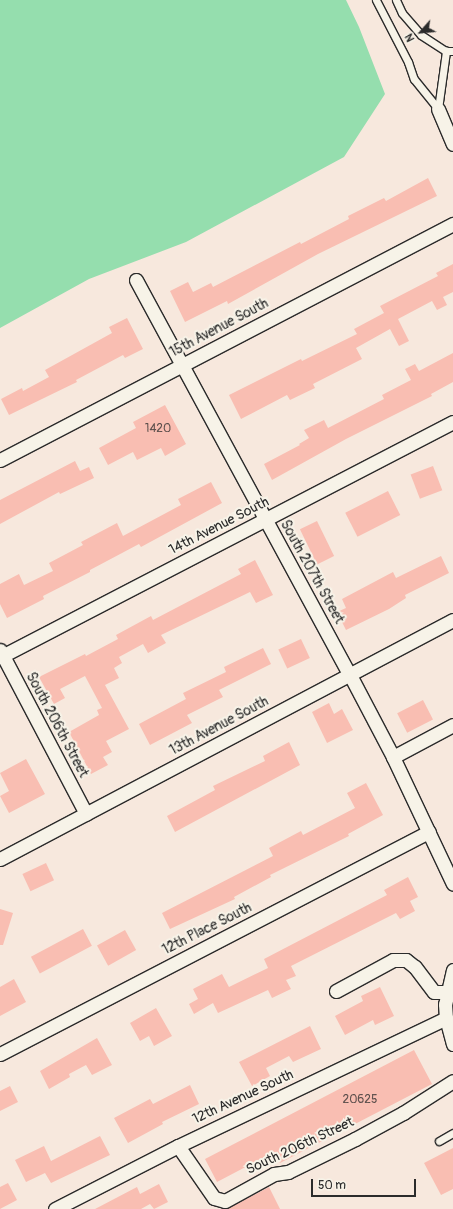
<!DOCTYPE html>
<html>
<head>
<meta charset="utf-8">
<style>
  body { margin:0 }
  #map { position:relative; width:453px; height:1209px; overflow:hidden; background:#f7e8dd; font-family:Pangolin,sans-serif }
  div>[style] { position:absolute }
  .green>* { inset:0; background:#95deae }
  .building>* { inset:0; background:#f9beb2; transform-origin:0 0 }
  .roads { filter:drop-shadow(1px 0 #2b2b2b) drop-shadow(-1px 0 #2b2b2b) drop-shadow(0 1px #2b2b2b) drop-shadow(0 -1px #2b2b2b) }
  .lane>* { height:7px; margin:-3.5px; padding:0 3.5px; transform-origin:3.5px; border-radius:3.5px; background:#f7f3e8 }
  .street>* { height:13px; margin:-6.5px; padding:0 6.5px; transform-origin:6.5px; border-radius:6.5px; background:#f7f3e8 }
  span { translate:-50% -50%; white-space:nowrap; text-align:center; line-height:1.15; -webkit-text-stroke:4px #f7f3e8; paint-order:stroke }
  .number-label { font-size:12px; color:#5e504d }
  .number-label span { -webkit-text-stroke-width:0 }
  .street-label { font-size:14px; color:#2b2b2b }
  .north { position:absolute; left:401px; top:12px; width:40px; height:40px; -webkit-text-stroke:3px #f7f3e8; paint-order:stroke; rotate:243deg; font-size:11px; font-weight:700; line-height:16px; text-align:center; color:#2b2b2b }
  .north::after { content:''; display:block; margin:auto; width:14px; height:18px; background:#2b2b2b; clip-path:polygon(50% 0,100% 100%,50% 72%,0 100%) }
  .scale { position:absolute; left:311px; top:1179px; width:105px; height:18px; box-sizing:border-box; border:2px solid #2b2b2b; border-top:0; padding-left:5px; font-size:12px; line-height:14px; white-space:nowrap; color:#2b2b2b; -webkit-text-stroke:3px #f7f3e8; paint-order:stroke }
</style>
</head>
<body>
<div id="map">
  <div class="green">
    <div style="clip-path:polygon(0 0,346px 0,359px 27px,385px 94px,344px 157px,186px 242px,89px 279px,0 328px)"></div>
  </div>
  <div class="building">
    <div style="clip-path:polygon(428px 178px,437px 196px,318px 254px,228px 304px,227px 301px,185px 322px,170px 291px,188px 282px,193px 292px,211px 283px,213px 287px,300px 242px,301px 244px,349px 219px,348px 216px,384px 198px,386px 201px)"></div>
    <div style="clip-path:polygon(453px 264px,453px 292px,443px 297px,447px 305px,437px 310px,432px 301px,398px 319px,409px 341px,399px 346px,390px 329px,356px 348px,362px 359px,313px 384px,315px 388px,290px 400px,287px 395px,241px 419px,229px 395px,301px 359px,302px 361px,357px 334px,354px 329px,384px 313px,380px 306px,438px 276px,436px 273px)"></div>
    <div style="clip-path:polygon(127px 318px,143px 349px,125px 358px,123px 355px,76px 380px,77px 382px,9px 415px,1px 399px,22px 388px,23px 391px,49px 377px,45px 370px,112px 333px,109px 327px)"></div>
    <div style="clip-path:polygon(453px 353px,453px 382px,431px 394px,432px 396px,346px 439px,272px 480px,264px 464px,300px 445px,299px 444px,309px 438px,304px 430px,324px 420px,328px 428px,384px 399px,382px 395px,411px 380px,405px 369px,415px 364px,419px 371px)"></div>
    <div style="clip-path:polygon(165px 405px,186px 444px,165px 456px,161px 448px,137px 460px,133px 452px,108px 465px,99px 448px,136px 428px,133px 422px)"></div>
    <div style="clip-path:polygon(75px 461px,80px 471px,89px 467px,94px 478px,60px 494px,59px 492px,0 524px,0 500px)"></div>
    <div style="left:433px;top:466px;width:26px;height:24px;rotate:69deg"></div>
    <div style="clip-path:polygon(211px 482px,222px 503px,141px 547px,139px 544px,90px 570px,90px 572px,43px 596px,44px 599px,7px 618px,0 604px,0 584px,19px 574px,24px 585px,53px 571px,49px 563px,83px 545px,81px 542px,117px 523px,123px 536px,181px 505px,178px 499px)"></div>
    <div style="left:388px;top:491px;width:27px;height:48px;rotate:63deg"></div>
    <div style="left:317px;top:521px;width:39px;height:19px;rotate:64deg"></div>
    <div style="clip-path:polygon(441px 556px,449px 573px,405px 595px,406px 598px,389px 609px,346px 630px,337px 612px,346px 608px,342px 599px,393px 572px,396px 578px)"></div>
    <div style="clip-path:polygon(255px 560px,273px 595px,256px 603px,250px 592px,161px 635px,166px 643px,148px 653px,143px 644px,119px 657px,122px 663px,114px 668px,119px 678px,105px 685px,129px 729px,106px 741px,112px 752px,103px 757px,108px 765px,91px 774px,69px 732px,99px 715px,97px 710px,102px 708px,85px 676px,60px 689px,65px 698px,54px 704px,39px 677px,85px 654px,86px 656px,118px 639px,116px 635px,151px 616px,153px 620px,241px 574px,238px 569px)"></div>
    <div style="left:301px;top:639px;width:21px;height:25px;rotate:65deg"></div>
    <div style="clip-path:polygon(263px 648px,271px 664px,219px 690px,223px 697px,187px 715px,192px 723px,150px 745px,139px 724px,186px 699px,183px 693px,226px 672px,224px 667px)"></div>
    <div style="left:423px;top:700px;width:22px;height:29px;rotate:63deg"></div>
    <div style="clip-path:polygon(329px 703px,334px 714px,342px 709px,353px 730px,327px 743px,312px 712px)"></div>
    <div style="clip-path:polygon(289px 742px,300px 765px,175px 832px,167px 816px,215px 790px,213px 786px,265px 761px,263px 756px)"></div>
    <div style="clip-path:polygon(26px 759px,45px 794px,9px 813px,0 796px,9px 791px,0 773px)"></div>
    <div style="clip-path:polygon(366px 783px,383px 815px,348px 834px,349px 836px,270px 875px,271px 877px,234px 897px,235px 899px,170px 929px,162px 913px,273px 856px,269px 848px,301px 831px,303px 835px,355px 808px,347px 793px)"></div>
    <div style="left:46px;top:863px;width:19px;height:26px;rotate:65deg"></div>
    <div style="clip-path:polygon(408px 877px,418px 897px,410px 901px,415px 911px,400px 919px,396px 913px,291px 966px,296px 976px,286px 980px,291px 989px,272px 998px,268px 990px,218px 1013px,213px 1003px,194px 1014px,189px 1004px,198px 999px,193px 989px,222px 974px,229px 987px,268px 968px,264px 959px,387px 895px,384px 890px)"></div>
    <div style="clip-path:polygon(0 909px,13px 913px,3px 945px,0 945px)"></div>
    <div style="left:83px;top:929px;width:19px;height:59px;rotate:62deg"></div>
    <div style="left:125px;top:930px;width:23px;height:32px;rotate:61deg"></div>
    <div style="clip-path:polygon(14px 979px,26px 1002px,0 1016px,0 987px)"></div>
    <div style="clip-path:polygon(380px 987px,394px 1016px,375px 1025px,373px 1020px,345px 1035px,335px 1016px,363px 1001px,361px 996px)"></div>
    <div style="clip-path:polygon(156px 1008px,172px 1036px,154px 1046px,149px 1036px,140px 1041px,130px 1023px)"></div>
    <div style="clip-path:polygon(310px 1026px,321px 1049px,293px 1062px,289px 1056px,266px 1068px,270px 1076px,252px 1086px,239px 1062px)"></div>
    <div style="clip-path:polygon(97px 1038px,112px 1065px,92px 1075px,86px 1065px,69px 1074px,70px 1077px,49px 1089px,40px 1071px)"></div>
    <div style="clip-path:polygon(414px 1050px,432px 1084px,280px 1163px,274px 1152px,217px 1182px,205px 1159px)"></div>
    <div style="clip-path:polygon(190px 1085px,199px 1104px,162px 1122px,163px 1124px,128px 1143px,114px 1118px,150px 1099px,153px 1104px)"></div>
    <div style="clip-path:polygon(10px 1086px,18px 1102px,0 1111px,0 1091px)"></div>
    <div style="clip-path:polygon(100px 1136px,110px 1155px,51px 1183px,45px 1173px,26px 1182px,15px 1160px,44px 1146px,51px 1161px)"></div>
    <div style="clip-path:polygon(453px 1148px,453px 1189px,441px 1195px,424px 1163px)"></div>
    <div style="clip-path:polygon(8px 1183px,17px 1200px,0 1209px,0 1187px)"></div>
    <div style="clip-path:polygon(159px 1184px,168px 1202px,154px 1209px,150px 1204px,141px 1209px,95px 1209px,137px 1187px,140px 1194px)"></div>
    <div style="clip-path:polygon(269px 1187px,280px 1209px,226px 1209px,229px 1208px)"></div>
  </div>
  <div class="roads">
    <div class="lane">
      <div style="left:376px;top:0;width:70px;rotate:62.7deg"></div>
      <div style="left:408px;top:62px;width:18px;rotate:71deg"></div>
      <div style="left:414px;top:79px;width:38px;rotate:51deg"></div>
      <div style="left:396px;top:0;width:14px;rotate:65deg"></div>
      <div style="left:402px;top:13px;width:29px;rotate:49deg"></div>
      <div style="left:421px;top:35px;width:30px;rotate:33deg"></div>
      <div style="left:446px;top:51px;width:7px"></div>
      <div style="left:438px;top:109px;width:59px;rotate:-82.1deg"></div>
      <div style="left:439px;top:1141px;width:16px;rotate:-30deg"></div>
    </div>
    <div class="street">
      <div style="left:438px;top:109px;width:38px;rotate:67deg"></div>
      <div style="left:136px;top:280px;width:449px;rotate:61.6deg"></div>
      <div style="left:350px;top:675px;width:93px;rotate:62.3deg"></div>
      <div style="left:393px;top:757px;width:140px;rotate:64.7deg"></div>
      <div style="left:0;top:460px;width:511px;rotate:-27.52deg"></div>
      <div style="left:0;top:650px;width:185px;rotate:62.3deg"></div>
      <div style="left:0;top:657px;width:510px;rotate:-27.42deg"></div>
      <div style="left:393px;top:757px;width:68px;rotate:-28.1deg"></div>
      <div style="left:0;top:859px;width:512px;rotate:-27.82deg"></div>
      <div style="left:453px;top:970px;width:35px;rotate:103deg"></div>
      <div style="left:445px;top:1004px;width:14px;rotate:86deg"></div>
      <div style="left:446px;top:1018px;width:27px;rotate:75deg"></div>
      <div style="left:336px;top:991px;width:65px;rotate:-28.5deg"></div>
      <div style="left:393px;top:960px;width:13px"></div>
      <div style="left:406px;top:960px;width:11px;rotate:38deg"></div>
      <div style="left:415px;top:967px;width:31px;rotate:53deg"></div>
      <div style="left:434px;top:992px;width:13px"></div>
      <div style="left:0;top:1054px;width:483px;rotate:-27.4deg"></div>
      <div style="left:178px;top:1146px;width:63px;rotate:55.3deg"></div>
      <div style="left:214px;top:1198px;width:11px;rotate:15deg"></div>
      <div style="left:225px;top:1201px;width:56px;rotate:-28.9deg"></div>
      <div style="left:274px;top:1174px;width:14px;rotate:-8deg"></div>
      <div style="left:288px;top:1172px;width:75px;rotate:-26.2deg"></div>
      <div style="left:355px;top:1139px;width:55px;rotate:-28.4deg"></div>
      <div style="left:403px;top:1113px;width:59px;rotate:-32.6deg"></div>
      <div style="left:55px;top:1209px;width:138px;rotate:-27.1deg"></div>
      <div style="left:178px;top:1146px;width:297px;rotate:-25.5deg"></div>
    </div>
  </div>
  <div class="number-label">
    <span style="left:158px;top:429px">1420</span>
    <span style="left:360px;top:1100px">20625</span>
  </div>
  <div class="street-label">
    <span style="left:219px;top:328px;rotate:-28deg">15th Avenue South</span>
    <span style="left:219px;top:526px;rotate:-27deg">14th Avenue South</span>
    <span style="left:312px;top:572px;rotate:61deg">South 207th Street</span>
    <span style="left:57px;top:725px;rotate:62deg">South 206th Street</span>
    <span style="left:219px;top:726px;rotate:-28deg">13th Avenue South</span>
    <span style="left:207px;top:929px;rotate:-27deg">12th Place South</span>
    <span style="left:243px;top:1097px;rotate:-25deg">12th Avenue South</span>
    <span style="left:300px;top:1146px;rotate:-25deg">South 206th Street</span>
  </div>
  <div class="north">N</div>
  <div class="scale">50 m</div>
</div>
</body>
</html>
